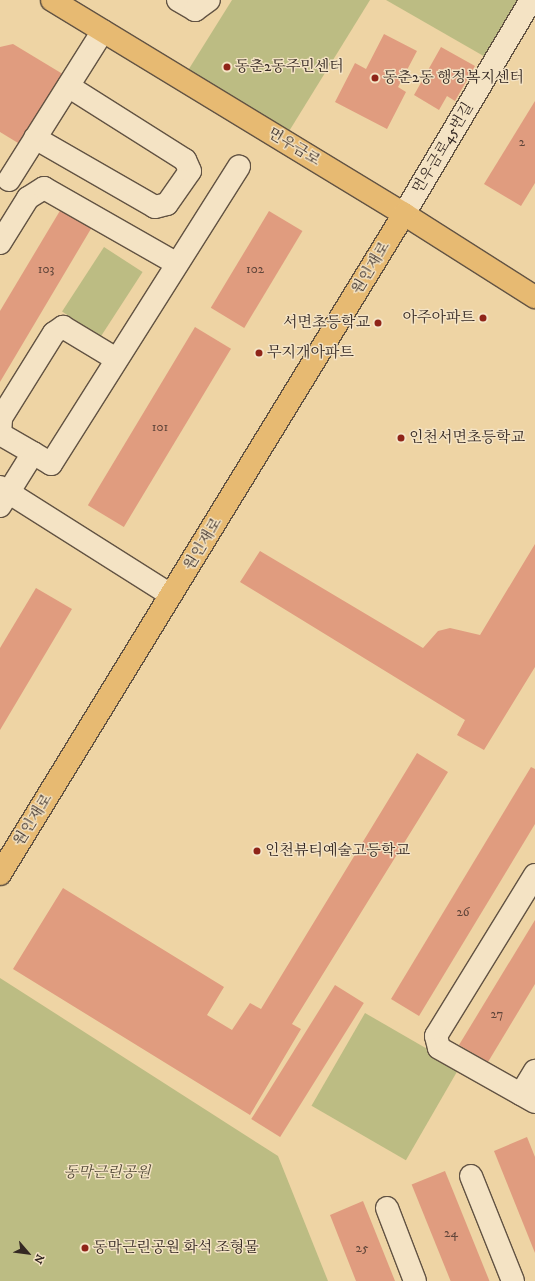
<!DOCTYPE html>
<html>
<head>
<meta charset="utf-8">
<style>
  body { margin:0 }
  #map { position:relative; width:535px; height:1281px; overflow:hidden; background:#eed4a4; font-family:"IM FELL DW Pica","Noto Serif KR",serif }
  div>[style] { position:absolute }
  .green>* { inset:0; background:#bcbc83; transform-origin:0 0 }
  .building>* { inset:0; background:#e09c7f; transform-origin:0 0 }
  .roads { filter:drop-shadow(1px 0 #625343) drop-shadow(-1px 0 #625343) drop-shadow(0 1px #625343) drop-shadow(0 -1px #625343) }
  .minor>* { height:22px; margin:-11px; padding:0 11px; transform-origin:11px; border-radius:11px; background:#f4e3c4 }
  .major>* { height:22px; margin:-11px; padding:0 11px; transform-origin:11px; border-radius:11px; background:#e7ba72 }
  .dots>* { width:11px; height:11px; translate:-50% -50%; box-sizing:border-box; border:2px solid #f4e3c4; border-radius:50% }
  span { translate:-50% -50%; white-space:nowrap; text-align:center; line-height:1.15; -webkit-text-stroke:3px #f4e3c4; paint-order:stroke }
  .number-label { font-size:13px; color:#5f453a }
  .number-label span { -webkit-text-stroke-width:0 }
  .poi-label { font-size:15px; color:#342823 }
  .left { translate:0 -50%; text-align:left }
  .right { translate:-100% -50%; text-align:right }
  .street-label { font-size:15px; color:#342823 }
  .park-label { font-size:15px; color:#564d3b; font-style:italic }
  .north { position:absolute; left:8px; top:1233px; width:40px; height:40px; -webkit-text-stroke:3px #f4e3c4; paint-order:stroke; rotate:118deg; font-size:11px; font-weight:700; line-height:16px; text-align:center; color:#342823 }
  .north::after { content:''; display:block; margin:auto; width:14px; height:18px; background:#342823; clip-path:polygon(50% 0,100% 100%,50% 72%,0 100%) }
</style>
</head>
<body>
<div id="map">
  <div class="green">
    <div style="clip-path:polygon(232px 0,370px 0,283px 141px,182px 80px)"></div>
    <div style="clip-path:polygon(386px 0,531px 0,494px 62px)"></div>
    <div style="left:104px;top:247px;width:46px;height:77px;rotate:33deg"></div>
    <div style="clip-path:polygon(0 978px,278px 1156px,328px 1281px,0 1281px)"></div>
    <div style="left:365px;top:1013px;width:109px;height:107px;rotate:30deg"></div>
  </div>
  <div class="building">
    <div style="clip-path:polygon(384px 34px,417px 51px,398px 87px,406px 92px,387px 129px,335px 102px,355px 63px,366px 69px)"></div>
    <div style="clip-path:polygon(13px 44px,66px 76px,23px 146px,0 132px,0 47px)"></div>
    <div style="clip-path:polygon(441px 47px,475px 66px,455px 101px,447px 96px,439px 110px,414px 95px)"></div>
    <div style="clip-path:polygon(535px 101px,535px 183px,521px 206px,484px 184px)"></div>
    <div style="clip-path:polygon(61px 209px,92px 227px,0 382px,0 311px)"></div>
    <div style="left:269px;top:211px;width:39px;height:113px;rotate:31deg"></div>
    <div style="left:195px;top:327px;width:42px;height:208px;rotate:31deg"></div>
    <div style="clip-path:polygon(535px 544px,535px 667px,484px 750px,457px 735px,465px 720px,240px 582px,260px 551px,423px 648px,438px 631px,450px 628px,480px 635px)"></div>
    <div style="clip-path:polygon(36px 588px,72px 609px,0 730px,0 648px)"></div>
    <div style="clip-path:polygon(417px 753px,448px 772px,292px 1024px,301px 1029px,250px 1115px,13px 969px,63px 888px,224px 987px,207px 1015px,232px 1030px,250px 1003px,261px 1009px)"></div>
    <div style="clip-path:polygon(531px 767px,535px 769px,535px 824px,419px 1016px,391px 999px)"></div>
    <div style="clip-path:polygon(535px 920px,535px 984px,488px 1062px,459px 1045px)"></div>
    <div style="left:335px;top:985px;width:34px;height:158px;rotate:32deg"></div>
    <div style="clip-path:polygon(527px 1137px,535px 1157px,535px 1253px,494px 1151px)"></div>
    <div style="left:445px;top:1171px;width:119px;height:36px;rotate:68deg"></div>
    <div style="clip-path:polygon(363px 1201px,395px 1281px,356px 1281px,330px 1215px)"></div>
  </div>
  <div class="roads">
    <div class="minor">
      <div style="left:178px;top:0;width:20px;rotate:30deg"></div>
      <div style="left:195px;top:10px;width:17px;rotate:-36deg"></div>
      <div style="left:35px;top:138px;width:138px;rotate:29.9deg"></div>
      <div style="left:155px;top:207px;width:12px;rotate:-14deg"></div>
      <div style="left:167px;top:204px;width:40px;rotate:-55.1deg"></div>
      <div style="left:190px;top:171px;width:12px;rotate:-114deg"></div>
      <div style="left:185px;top:160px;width:138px;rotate:-147.7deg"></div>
      <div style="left:9px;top:180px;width:176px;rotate:-57.8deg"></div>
      <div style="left:404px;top:214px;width:249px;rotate:-59.3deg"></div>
      <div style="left:0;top:243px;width:53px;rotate:-58.1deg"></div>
      <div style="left:28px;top:198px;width:19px;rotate:-32deg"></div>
      <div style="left:44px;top:188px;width:153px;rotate:29.7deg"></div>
      <div style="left:33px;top:453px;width:38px;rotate:-150deg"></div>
      <div style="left:0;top:434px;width:16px;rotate:-86deg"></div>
      <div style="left:1px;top:418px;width:100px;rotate:-58.1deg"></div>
      <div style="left:54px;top:333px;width:11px;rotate:-34deg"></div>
      <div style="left:63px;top:327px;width:62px;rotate:31.1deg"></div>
      <div style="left:0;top:487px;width:202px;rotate:32.3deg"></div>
      <div style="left:0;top:506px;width:62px;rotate:-58.1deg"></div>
      <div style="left:33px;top:453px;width:21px;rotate:31deg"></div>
      <div style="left:51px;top:464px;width:352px;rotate:-57.7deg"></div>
      <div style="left:535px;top:875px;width:189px;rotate:121.6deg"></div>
      <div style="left:436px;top:1036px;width:12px;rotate:76deg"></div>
      <div style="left:439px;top:1048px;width:110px;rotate:29.4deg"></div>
      <div style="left:521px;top:1094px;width:27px;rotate:-59deg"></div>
      <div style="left:471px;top:1176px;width:113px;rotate:68.2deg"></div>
      <div style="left:387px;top:1208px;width:78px;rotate:69deg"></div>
    </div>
    <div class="major">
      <div style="left:52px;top:0;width:412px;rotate:31.3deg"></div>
      <div style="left:404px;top:214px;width:155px;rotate:32.4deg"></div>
      <div style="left:0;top:874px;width:774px;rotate:-58.53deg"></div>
    </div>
  </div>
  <div class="dots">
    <div style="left:227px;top:67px;background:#8f2418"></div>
    <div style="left:375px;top:78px;background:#8f2418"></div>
    <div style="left:483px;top:318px;background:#8f2418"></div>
    <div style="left:378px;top:323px;background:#8f2418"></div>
    <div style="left:259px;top:353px;background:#8f2418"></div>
    <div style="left:401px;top:438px;background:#8f2418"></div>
    <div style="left:257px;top:851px;background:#8f2418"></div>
    <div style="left:85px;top:1248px;background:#8f2418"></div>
  </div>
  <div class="number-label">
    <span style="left:522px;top:142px">2</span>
    <span style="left:46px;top:269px">103</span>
    <span style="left:255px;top:269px">102</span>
    <span style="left:160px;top:427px">101</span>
    <span style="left:463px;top:912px">26</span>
    <span style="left:497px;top:1014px">27</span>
    <span style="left:451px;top:1233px">24</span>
    <span style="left:362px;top:1248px">25</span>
  </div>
  <div class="poi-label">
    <span class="left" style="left:235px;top:67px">동춘2동주민센터</span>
    <span class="left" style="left:383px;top:78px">동춘2동 행정복지센터</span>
    <span class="right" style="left:475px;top:318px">아주아파트</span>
    <span class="right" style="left:370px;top:323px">서면초등학교</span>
    <span class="left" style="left:267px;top:353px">무지개아파트</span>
    <span class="left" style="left:409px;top:438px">인천서면초등학교</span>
    <span class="left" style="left:265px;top:851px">인천뷰티예술고등학교</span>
    <span class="left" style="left:93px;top:1248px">동막근린공원 화석 조형물</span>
  </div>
  <div class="street-label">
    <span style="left:294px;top:147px;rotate:31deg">먼우금로</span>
    <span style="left:443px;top:148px;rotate:-59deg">먼우금로45번길</span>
    <span style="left:371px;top:268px;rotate:-59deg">원인재로</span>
    <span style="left:203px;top:544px;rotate:-59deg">원인재로</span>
    <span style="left:33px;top:820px;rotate:-58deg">원인재로</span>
  </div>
  <div class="park-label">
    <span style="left:107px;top:1173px">동막근린공원</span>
  </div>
  <div class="north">N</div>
</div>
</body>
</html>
